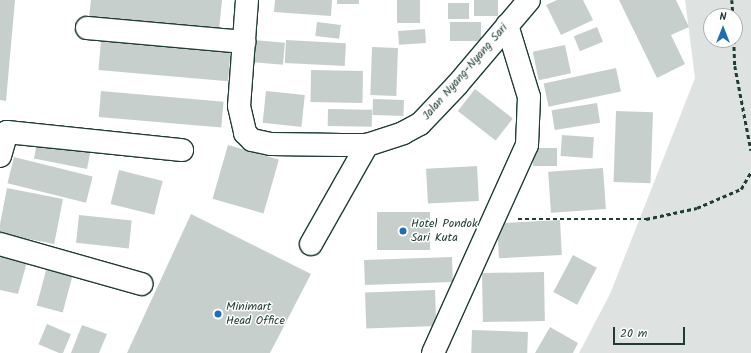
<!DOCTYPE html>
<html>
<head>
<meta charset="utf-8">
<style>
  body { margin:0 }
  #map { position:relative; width:751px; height:353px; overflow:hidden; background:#fff; font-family:Kalam,sans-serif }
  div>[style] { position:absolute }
  .green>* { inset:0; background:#dee3e2 }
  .building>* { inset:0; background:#c7cfcc; transform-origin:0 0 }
  .path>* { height:2.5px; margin-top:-1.25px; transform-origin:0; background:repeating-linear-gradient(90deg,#1f3d34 0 4px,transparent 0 7px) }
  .roads { filter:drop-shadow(1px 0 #1f3d34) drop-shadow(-1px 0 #1f3d34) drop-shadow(0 1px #1f3d34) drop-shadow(0 -1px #1f3d34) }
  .minor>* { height:22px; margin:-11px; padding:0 11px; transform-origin:11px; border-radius:11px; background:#fff }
  .dots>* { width:11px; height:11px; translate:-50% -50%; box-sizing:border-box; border:2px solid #fff; border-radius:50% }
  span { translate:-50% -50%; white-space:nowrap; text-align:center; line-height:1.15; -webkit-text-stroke:3px #fff; paint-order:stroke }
  .street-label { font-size:12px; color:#1f3d34 }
  .poi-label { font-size:12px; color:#1f3d34 }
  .left { translate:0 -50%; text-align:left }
  .north { position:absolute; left:703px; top:8px; width:40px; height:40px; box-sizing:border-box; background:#fff; border:1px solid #a5b1ae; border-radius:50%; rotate:0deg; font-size:11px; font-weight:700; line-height:16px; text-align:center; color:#1f3d34 }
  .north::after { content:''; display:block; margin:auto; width:14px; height:18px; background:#1f6fb2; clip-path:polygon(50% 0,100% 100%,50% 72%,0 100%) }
  .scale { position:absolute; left:613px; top:327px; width:72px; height:18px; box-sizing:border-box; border:2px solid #1f3d34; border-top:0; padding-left:5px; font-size:12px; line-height:14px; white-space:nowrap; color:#1f3d34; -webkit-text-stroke:3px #fff; paint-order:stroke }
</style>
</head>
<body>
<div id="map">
  <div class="green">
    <div style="clip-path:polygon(evenodd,685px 0,751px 0,751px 353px,579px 353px,610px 294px,695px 78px,685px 0,711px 16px,735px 16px,735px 40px,711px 40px,711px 16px)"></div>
  </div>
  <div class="building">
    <div style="clip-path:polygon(0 0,15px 0,6px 101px,0 100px)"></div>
    <div style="clip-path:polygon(91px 0,222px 0,219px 30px,89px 17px)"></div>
    <div style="clip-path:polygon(275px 0,332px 0,331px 16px,274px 12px)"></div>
    <div style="left:337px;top:0;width:22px;height:4px"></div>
    <div style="left:397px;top:0;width:23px;height:23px"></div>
    <div style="left:474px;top:0;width:24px;height:16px"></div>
    <div style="clip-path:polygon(557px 0,583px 0,593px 20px,561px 35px,546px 5px)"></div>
    <div style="clip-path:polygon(619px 0,676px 0,689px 27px,671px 35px,685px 64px,657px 78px)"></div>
    <div style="left:448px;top:3px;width:21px;height:16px"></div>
    <div style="left:317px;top:22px;width:24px;height:14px;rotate:7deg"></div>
    <div style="left:450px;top:22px;width:31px;height:19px"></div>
    <div style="left:597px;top:27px;width:16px;height:25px;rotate:68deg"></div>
    <div style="left:425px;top:29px;width:14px;height:27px;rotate:86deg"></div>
    <div style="left:253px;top:40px;width:32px;height:22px;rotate:5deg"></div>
    <div style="left:286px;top:40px;width:60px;height:23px;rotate:3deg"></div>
    <div style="left:101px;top:41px;width:130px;height:29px;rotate:5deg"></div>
    <div style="left:565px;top:45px;width:29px;height:33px;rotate:78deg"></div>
    <div style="left:372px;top:47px;width:26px;height:48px;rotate:2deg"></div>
    <div style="left:616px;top:68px;width:24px;height:74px;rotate:78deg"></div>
    <div style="left:311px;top:70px;width:52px;height:32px;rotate:1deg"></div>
    <div style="left:475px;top:89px;width:48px;height:28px;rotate:38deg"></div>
    <div style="left:101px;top:91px;width:123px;height:26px;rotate:5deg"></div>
    <div style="left:266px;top:91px;width:39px;height:32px;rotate:6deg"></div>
    <div style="left:373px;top:99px;width:31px;height:16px;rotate:2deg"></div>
    <div style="left:597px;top:103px;width:20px;height:46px;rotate:81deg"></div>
    <div style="left:328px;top:109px;width:44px;height:17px;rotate:1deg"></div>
    <div style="left:616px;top:111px;width:37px;height:71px;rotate:2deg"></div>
    <div style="left:562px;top:135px;width:32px;height:21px;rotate:4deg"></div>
    <div style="left:38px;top:138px;width:54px;height:21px;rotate:11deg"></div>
    <div style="left:228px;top:145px;width:53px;height:56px;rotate:16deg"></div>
    <div style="left:557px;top:148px;width:18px;height:24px;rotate:90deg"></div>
    <div style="left:14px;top:157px;width:81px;height:27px;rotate:14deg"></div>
    <div style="left:477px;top:166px;width:35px;height:51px;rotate:87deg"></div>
    <div style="left:603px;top:168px;width:41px;height:55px;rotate:86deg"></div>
    <div style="left:119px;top:170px;width:45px;height:35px;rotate:14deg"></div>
    <div style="left:7px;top:188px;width:57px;height:46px;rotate:11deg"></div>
    <div style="left:377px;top:212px;width:53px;height:38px"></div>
    <div style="clip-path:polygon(191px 214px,311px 274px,270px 353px,127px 353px)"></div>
    <div style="left:79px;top:215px;width:53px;height:28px;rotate:6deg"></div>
    <div style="left:560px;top:220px;width:35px;height:63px;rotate:87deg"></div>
    <div style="clip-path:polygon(0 247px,29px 255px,18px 294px,0 290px)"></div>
    <div style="left:573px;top:255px;width:27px;height:42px;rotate:28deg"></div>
    <div style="left:452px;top:257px;width:25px;height:88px;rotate:88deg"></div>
    <div style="left:48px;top:263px;width:27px;height:44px;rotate:15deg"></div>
    <div style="left:544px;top:272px;width:49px;height:62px;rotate:89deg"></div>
    <div style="left:435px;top:290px;width:36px;height:70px;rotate:88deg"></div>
    <div style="left:47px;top:324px;width:26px;height:22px;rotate:23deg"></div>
    <div style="clip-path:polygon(82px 325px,107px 334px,99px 353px,71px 353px)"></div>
    <div style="clip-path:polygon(550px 327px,578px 343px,573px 353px,535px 353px)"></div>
    <div style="left:472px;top:330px;width:56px;height:23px;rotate:2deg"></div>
  </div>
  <div class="path">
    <div style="left:732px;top:0;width:16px;rotate:86deg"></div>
    <div style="left:734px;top:40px;width:26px;rotate:88deg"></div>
    <div style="left:735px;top:66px;width:86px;rotate:79.2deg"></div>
    <div style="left:518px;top:219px;width:128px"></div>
    <div style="left:646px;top:219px;width:52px;rotate:-12.2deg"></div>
    <div style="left:697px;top:208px;width:48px;rotate:-23.4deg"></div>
    <div style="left:741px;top:189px;width:20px;rotate:-60deg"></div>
  </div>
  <div class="roads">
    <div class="minor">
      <div style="left:247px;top:0;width:106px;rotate:94.3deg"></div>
      <div style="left:239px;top:106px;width:28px;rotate:77deg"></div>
      <div style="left:245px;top:133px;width:10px;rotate:45deg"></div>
      <div style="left:252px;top:140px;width:19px;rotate:12deg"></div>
      <div style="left:271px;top:144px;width:71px;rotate:0.8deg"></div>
      <div style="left:342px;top:145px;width:25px"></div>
      <div style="left:367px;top:145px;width:38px;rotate:-18deg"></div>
      <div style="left:403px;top:133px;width:19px;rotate:-28deg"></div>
      <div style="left:420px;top:124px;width:54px;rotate:-46.5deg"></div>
      <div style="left:457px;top:85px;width:111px;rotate:-49.7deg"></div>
      <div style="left:87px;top:28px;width:158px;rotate:5.1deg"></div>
      <div style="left:0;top:156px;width:25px;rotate:-74deg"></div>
      <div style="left:7px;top:132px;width:176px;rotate:5.9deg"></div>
      <div style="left:0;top:244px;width:147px;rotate:15.8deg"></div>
      <div style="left:311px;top:244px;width:114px;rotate:-60.5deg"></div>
      <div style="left:433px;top:353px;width:228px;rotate:-65.7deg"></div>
      <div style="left:527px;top:145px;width:48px;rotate:-87.6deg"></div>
      <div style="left:529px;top:97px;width:75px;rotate:-107deg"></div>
    </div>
  </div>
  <div class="dots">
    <div style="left:403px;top:231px;background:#1f6fb2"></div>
    <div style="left:218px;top:314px;background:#1f6fb2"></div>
  </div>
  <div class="street-label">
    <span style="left:465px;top:72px;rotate:-49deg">Jalan Nyang-Nyang Sari</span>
  </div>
  <div class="poi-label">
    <span class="left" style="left:411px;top:231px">Hotel Pondok<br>Sari Kuta</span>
    <span class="left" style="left:226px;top:314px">Minimart<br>Head Office</span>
  </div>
  <div class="north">N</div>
  <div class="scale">20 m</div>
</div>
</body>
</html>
